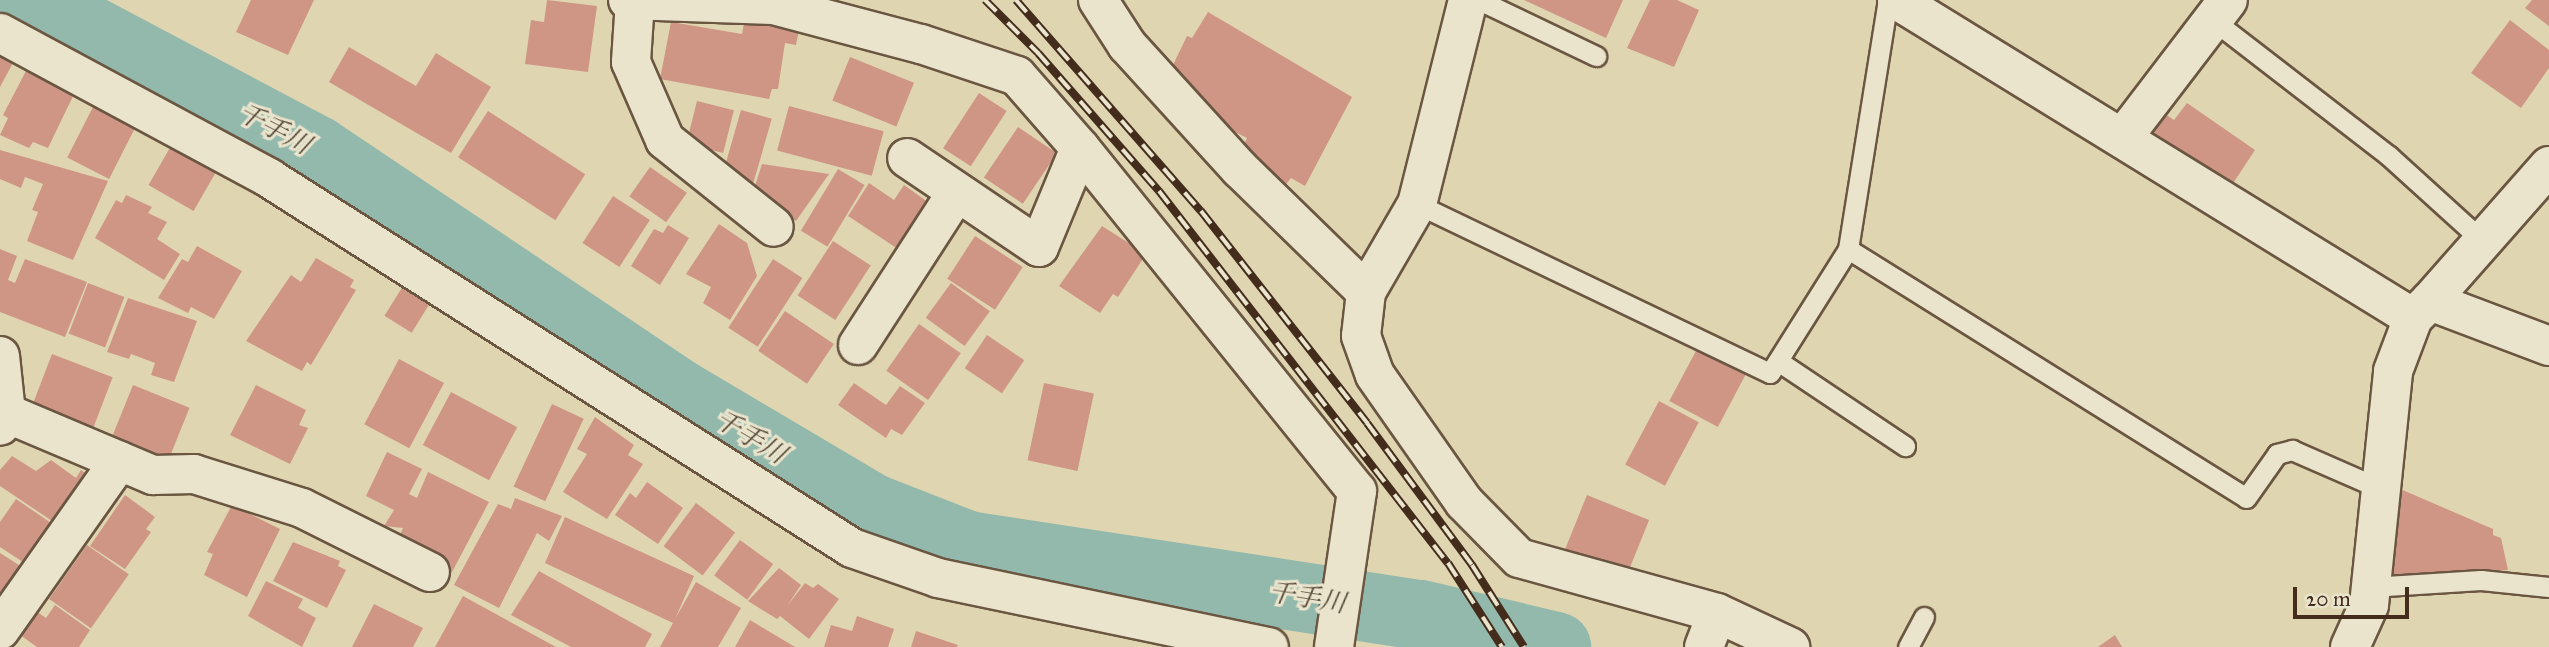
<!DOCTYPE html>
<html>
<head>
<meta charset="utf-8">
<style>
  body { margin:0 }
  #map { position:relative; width:2549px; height:647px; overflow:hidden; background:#dfd6b1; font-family:"IM FELL Great Primer","Noto Serif JP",serif }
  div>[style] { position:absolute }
  .river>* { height:70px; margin:-35px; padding:0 35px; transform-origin:35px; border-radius:35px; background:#93b9ac }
  .building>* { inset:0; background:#cf9686; transform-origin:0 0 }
  .roads { filter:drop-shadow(2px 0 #6a5641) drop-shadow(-2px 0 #6a5641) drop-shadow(0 2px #6a5641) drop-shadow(0 -2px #6a5641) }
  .lane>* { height:19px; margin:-9.5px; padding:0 9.5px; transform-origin:9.5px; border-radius:9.5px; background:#eae4cc }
  .street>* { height:38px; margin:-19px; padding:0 19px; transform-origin:19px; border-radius:19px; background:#eae4cc }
  .rail>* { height:8px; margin-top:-4px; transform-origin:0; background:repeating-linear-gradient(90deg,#eae4cc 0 16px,#432c1c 0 32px); box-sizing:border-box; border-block:2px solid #432c1c }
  span { translate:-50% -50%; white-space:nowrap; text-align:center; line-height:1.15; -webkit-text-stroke:6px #eae4cc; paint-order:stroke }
  .water-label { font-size:26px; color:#534839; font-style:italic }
  .scale { position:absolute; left:2293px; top:587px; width:116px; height:32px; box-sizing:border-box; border:4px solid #432c1c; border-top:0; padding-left:9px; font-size:21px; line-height:24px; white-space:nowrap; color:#432c1c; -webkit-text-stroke:5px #eae4cc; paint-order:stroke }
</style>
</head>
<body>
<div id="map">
  <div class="river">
    <div style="left:32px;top:0;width:323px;rotate:27.9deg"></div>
    <div style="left:317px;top:151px;width:432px;rotate:33.9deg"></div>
    <div style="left:675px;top:392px;width:228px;rotate:30.6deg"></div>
    <div style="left:871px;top:508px;width:104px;rotate:21.4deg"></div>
    <div style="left:968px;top:546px;width:458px;rotate:8.7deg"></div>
    <div style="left:1421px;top:615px;width:139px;rotate:13.3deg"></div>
  </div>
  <div class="building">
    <div style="clip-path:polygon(251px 0,314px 0,288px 55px,236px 32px)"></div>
    <div style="clip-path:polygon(547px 0,597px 6px,588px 72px,525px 64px,531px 20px,544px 22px)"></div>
    <div style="clip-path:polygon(1524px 0,1623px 0,1606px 38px)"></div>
    <div style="clip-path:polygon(1650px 0,1677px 0,1699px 10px,1674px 67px,1627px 48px)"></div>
    <div style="clip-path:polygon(2532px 0,2549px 0,2549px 26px,2525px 8px)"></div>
    <div style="clip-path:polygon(1208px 12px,1352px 97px,1305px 186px,1291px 178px,1281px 191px,1241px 150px,1247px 138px,1215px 122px,1171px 69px,1187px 36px,1192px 38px)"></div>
    <div style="clip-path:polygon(746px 13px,801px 19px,796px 45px,785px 43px,778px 89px,772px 89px,769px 99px,660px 79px,671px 22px,742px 34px)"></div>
    <div style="clip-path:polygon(2510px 20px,2549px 50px,2549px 68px,2521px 108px,2471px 73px)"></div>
    <div style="clip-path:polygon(349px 47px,416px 86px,436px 53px,491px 87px,451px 153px,329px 82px)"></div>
    <div style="clip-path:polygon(0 54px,14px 61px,0 87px)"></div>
    <div style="left:850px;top:57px;width:69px;height:47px;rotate:22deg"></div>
    <div style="clip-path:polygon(27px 69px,75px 92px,48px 148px,33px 142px,29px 148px,0 135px,8px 118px,3px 115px)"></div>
    <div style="left:979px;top:93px;width:33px;height:66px;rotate:33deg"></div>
    <div style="left:697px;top:101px;width:38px;height:44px;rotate:14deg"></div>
    <div style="clip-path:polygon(2187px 103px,2255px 150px,2226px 194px,2147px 138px,2165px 114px,2174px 120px)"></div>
    <div style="left:94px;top:105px;width:47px;height:59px;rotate:27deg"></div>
    <div style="left:789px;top:106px;width:98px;height:46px;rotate:15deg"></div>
    <div style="left:741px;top:110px;width:32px;height:67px;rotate:16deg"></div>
    <div style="left:488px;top:111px;width:116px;height:55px;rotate:33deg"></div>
    <div style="left:1018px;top:127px;width:47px;height:61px;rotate:34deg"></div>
    <div style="left:171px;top:146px;width:52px;height:45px;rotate:30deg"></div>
    <div style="clip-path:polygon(0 150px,108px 181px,73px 260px,27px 241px,38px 212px,32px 210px,43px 184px,25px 177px,21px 188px,0 179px)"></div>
    <div style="clip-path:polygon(762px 164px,829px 174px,796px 221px,752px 195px)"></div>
    <div style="left:650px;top:167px;width:45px;height:36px;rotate:35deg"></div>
    <div style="left:838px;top:169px;width:31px;height:72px;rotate:31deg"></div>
    <div style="clip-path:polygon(869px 183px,894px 200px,904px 185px,932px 205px,901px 251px,848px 216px)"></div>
    <div style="clip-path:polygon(126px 195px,152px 207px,148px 213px,167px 222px,157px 239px,180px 254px,164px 280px,95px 238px,116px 200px,122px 203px)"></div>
    <div style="left:613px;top:196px;width:44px;height:56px;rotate:33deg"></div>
    <div style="clip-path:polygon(719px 224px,747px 243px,757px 276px,730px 320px,703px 303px,711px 287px,686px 274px)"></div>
    <div style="clip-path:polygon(668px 225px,689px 238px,660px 285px,631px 266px,654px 229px,663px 233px)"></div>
    <div style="clip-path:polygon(1102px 226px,1146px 254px,1118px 297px,1113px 294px,1100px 313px,1059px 286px)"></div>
    <div style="left:975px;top:236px;width:57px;height:51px;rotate:33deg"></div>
    <div style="left:833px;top:241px;width:45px;height:65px;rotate:33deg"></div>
    <div style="clip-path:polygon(197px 246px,242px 271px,214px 319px,191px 307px,188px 313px,158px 298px,182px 259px,188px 262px)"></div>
    <div style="clip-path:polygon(0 249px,17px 256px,8px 280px,15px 283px,25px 259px,87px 282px,65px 337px,0 312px)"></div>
    <div style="clip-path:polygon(316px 258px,354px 280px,350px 287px,356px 290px,311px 365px,307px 362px,302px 371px,246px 341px,291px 275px,301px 282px)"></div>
    <div style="left:773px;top:259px;width:35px;height:82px;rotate:33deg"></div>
    <div style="left:88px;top:283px;width:39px;height:54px;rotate:21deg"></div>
    <div style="left:951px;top:283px;width:48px;height:43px;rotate:36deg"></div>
    <div style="left:403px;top:286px;width:32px;height:35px;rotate:32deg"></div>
    <div style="clip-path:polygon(128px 298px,197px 321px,174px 382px,151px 375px,155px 363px,131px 354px,129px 359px,107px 352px)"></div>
    <div style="left:785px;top:311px;width:59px;height:48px;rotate:34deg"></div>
    <div style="left:919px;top:324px;width:51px;height:57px;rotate:35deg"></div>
    <div style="left:987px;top:335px;width:45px;height:40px;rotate:34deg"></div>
    <div style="left:1697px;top:349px;width:55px;height:59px;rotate:28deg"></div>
    <div style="left:52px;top:354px;width:65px;height:57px;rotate:21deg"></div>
    <div style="left:399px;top:359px;width:51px;height:74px;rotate:28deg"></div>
    <div style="clip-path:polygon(854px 383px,886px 405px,900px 386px,925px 403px,902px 435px,891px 429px,886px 438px,838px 405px)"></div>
    <div style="left:1044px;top:383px;width:51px;height:79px;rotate:12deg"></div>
    <div style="left:133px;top:385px;width:61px;height:59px;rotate:22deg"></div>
    <div style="clip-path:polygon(256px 385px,306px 410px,299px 425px,308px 428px,290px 464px,230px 435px)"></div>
    <div style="left:451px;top:392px;width:75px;height:60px;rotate:28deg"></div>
    <div style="left:1659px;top:401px;width:45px;height:72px;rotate:28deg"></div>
    <div style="left:552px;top:404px;width:35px;height:91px;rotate:25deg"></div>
    <div style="clip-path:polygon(595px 417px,634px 445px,628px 455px,643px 464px,607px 519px,563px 492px,587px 454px,577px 449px)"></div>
    <div style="clip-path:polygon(387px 452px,422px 469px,409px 494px,417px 498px,428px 472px,489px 502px,451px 574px,395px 546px,403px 528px,384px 526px,394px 510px,366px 496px)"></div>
    <div style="clip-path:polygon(12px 456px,36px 471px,51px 460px,76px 478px,81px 470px,91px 477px,58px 525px,0 486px,0 470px)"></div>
    <div style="clip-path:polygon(647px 482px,683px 508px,658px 544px,615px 515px,630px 493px,636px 498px)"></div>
    <div style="clip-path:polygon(2391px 485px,2493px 529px,2493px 535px,2501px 538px,2508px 570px,2391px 577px)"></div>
    <div style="clip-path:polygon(125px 495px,155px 517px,146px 529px,151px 532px,125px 569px,90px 546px)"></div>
    <div style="left:1587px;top:495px;width:67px;height:63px;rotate:22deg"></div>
    <div style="clip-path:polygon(515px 498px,562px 516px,549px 541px,537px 533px,499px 608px,454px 585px,498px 504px,511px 509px)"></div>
    <div style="clip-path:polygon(16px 499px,57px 527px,29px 566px,0 547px,0 522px)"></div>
    <div style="left:696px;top:503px;width:49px;height:54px;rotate:37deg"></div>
    <div style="clip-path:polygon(232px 505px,280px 529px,247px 597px,204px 575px,213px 554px,207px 552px)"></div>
    <div style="clip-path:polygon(565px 517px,694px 576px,675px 619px,696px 582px,741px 608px,718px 647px,660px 647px,673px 623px,545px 563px)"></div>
    <div style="left:740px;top:540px;width:41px;height:44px;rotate:36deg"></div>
    <div style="clip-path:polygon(293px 542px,340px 561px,338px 566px,346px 570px,327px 608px,273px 581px)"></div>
    <div style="left:87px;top:545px;width:51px;height:66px;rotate:35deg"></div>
    <div style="clip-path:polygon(0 553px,22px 567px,0 597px)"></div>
    <div style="clip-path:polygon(779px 568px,801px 585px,787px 606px,805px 583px,813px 588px,818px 584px,839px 599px,809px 639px,780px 616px,777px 619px,748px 601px)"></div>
    <div style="clip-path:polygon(539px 571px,652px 634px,645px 647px,571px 647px,511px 615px)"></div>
    <div style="clip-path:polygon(266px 581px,303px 599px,298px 608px,316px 618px,302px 647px,248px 616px)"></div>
    <div style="clip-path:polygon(463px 596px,556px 647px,435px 647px)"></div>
    <div style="clip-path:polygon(374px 604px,423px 628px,413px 647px,352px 647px)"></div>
    <div style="clip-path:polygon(55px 605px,90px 630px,79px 647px,37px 647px,16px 632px,33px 609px,46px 618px)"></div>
    <div style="clip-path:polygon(857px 616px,894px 629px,888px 647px,824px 647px,831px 625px,852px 631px)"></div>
    <div style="clip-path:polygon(750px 620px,795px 647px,735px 647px)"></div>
    <div style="clip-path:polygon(916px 631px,958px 645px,957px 647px,911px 647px)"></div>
    <div style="clip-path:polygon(2115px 635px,2122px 647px,2098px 647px)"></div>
  </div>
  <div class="roads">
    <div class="lane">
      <div style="left:1479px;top:0;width:130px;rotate:25.6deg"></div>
      <div style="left:2213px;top:20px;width:222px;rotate:37.7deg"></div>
      <div style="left:2389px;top:156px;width:130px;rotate:42.2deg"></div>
      <div style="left:1417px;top:204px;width:391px;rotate:25.6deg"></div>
      <div style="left:1770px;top:373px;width:146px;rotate:-57.8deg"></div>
      <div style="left:1848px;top:249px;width:252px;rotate:-80.9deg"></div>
      <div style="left:1848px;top:249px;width:469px;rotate:32deg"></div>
      <div style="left:2246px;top:498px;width:54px;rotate:-54.8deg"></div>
      <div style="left:2277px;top:454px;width:16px;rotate:-15deg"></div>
      <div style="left:2292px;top:450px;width:95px;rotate:23.6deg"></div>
      <div style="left:1778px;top:361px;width:153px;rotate:33.8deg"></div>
      <div style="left:2370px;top:587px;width:111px;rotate:-3.6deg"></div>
      <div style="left:2481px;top:580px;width:68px;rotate:5.9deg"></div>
      <div style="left:1908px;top:647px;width:34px;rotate:-62deg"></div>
    </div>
    <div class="street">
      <div style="left:628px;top:0;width:145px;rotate:2deg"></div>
      <div style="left:773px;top:5px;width:153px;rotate:14.8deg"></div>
      <div style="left:921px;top:44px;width:101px;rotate:18.4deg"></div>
      <div style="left:1017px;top:76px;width:96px;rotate:48.8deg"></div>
      <div style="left:1080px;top:148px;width:107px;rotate:112.5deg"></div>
      <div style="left:1039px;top:247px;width:159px;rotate:-146deg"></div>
      <div style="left:1098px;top:0;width:54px;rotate:57.2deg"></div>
      <div style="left:1127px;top:45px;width:168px;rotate:47.7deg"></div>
      <div style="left:1240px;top:169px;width:176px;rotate:44.3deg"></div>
      <div style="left:1468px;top:0;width:210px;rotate:104deg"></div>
      <div style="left:1417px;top:204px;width:102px;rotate:120.1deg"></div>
      <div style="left:1366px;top:292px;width:44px;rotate:96.5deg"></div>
      <div style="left:1361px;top:336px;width:41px;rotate:70.3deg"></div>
      <div style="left:1375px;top:375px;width:155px;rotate:55deg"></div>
      <div style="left:1464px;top:502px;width:78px;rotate:45.5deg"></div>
      <div style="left:1519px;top:558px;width:205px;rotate:15.5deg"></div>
      <div style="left:1717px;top:613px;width:81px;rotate:25deg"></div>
      <div style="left:1897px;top:0;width:606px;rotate:31.64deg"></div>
      <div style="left:2413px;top:318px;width:24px;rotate:-45deg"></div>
      <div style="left:2430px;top:301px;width:127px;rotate:20.7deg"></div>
      <div style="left:635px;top:1px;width:61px;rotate:93.8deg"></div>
      <div style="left:631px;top:62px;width:85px;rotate:66.4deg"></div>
      <div style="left:665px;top:140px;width:139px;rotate:38.6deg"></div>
      <div style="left:0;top:33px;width:306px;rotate:28.3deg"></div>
      <div style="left:269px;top:178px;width:690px;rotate:32.4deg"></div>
      <div style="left:852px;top:548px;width:91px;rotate:19.2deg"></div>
      <div style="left:938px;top:578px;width:338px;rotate:11.8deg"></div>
      <div style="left:2124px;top:136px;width:171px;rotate:-52.6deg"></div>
      <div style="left:1080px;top:148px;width:441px;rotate:51.1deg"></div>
      <div style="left:1357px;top:491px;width:158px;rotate:98.4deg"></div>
      <div style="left:2430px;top:301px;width:180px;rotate:-48.6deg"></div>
      <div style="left:858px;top:345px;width:182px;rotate:-57.1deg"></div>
      <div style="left:0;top:356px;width:57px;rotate:84deg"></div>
      <div style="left:6px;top:413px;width:14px;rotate:115deg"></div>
      <div style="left:6px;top:413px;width:160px;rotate:22.9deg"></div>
      <div style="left:153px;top:475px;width:41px;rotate:-1.4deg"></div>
      <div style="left:194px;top:474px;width:113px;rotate:17.5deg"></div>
      <div style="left:302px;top:508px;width:143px;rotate:26.6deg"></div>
      <div style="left:0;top:630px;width:207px;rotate:-54.8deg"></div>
      <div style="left:1704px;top:647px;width:36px;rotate:-69deg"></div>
      <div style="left:2350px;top:647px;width:46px;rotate:-65.7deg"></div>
      <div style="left:2369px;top:605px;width:235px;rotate:-84.1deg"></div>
      <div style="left:2393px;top:371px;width:57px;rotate:-69.3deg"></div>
    </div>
  </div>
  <div class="rail">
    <div style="left:985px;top:0;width:75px;rotate:45deg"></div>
    <div style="left:1038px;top:53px;width:184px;rotate:48.8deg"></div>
    <div style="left:1159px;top:191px;width:471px;rotate:52.2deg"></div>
    <div style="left:1448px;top:563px;width:100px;rotate:57.3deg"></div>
    <div style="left:1016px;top:0;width:281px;rotate:48.8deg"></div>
    <div style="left:1201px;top:211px;width:269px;rotate:51.9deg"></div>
    <div style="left:1367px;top:423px;width:177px;rotate:53.5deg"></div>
    <div style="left:1472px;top:565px;width:97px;rotate:57.6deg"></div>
  </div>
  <div class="water-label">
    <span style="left:274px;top:129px;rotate:28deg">千手川</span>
    <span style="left:750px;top:437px;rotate:31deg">千手川</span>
    <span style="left:1307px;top:598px;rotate:9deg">千手川</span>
  </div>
  <div class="scale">20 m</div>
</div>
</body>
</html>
